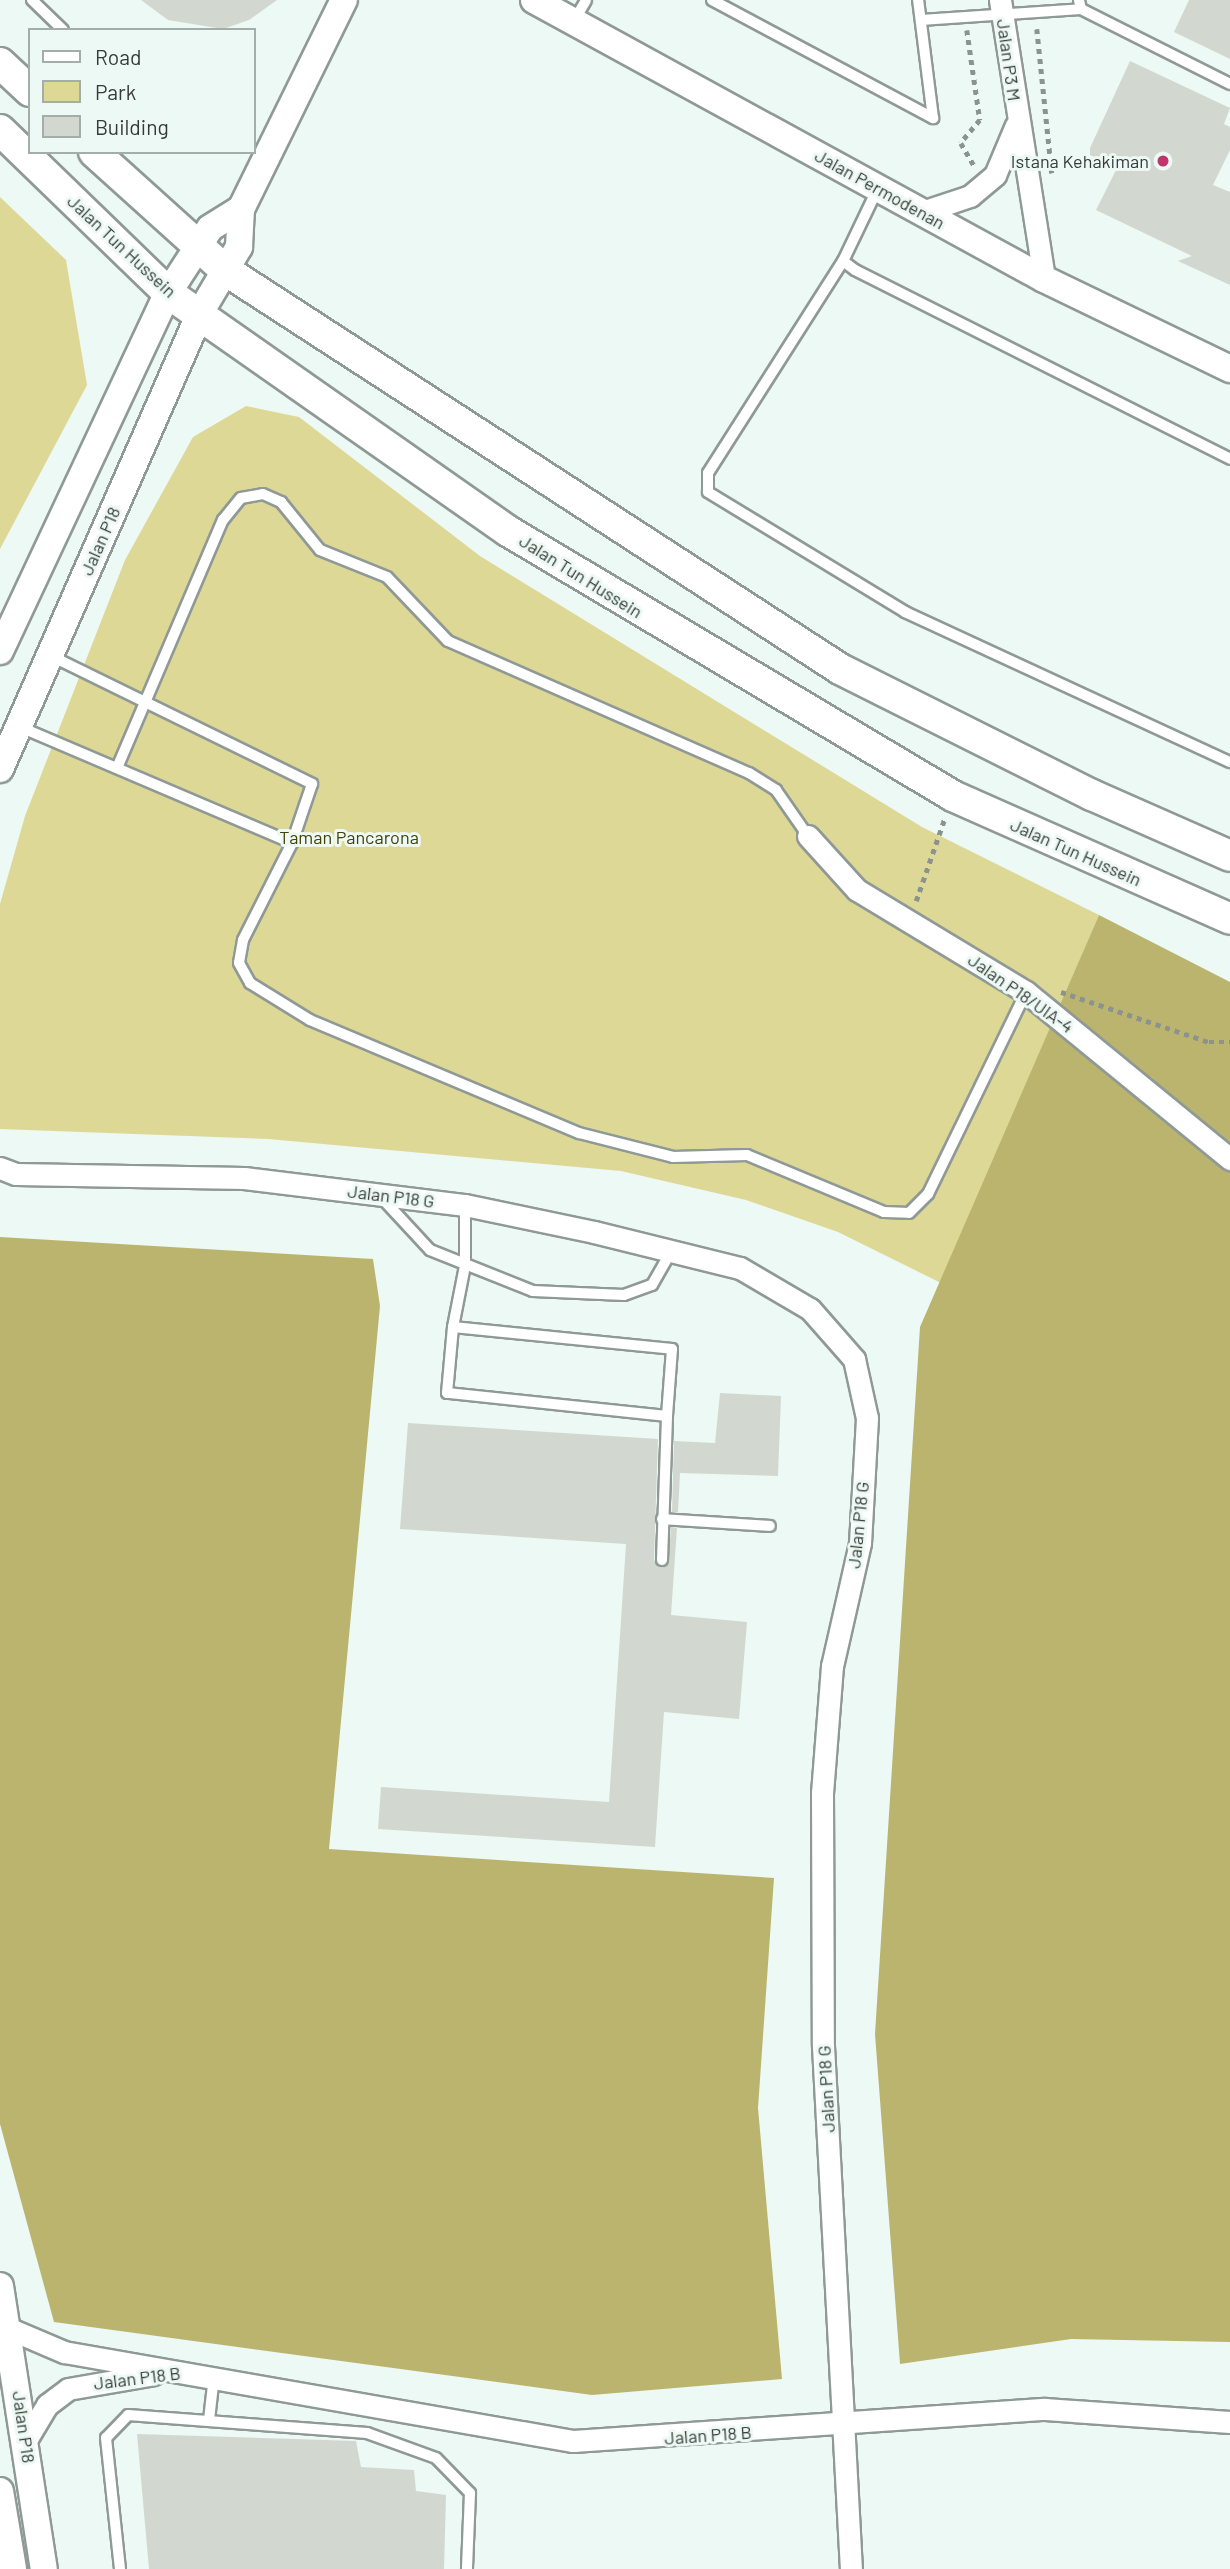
<!DOCTYPE html>
<html>
<head>
<meta charset="utf-8">
<style>
  body { margin:0 }
  #map { position:relative; width:1230px; height:2569px; overflow:hidden; background:#edf9f4; font-family:Barlow,sans-serif }
  div>[style] { position:absolute }
  .green>* { inset:0; background:#ded896 }
  .forest>* { inset:0; background:#bbb46e }
  .building>* { inset:0; background:#d2d8d0 }
  .path>* { height:4.5px; margin-top:-2.25px; transform-origin:0; background:repeating-linear-gradient(90deg,#8b938f 0 5px,transparent 0 10px) }
  .roads { filter:drop-shadow(2px 0 #8f9995) drop-shadow(-2px 0 #8f9995) drop-shadow(0 2px #8f9995) drop-shadow(0 -2px #8f9995) }
  .service>* { height:10px; margin:-5px; padding:0 5px; transform-origin:5px; border-radius:5px; background:#fff }
  .minor>* { height:21px; margin:-10.5px; padding:0 10.5px; transform-origin:10.5px; border-radius:10.5px; background:#fff }
  .tertiary>* { height:26px; margin:-13px; padding:0 13px; transform-origin:13px; border-radius:13px; background:#fff }
  .secondary>* { height:30px; margin:-15px; padding:0 15px; transform-origin:15px; border-radius:15px; background:#fff }
  .dots>* { width:19px; height:19px; translate:-50% -50%; box-sizing:border-box; border:4px solid #edf9f4; border-radius:50% }
  span { translate:-50% -50%; white-space:nowrap; text-align:center; line-height:1.15; -webkit-text-stroke:6px #edf9f4; paint-order:stroke }
  .street-label { font-size:18px; color:#363a38 }
  .poi-label { font-size:18px; color:#363a38 }
  .right { translate:-100% -50%; text-align:right }
  .park-label { font-size:18px; color:#464107 }
  .legend { position:absolute; left:28px; top:28px; width:228px; height:126px; box-sizing:border-box; background:#edf9f4; border:2px solid #a4ada9; margin:0; padding:9px 12px; list-style:none; font-size:21px; color:#363a38 }
  .legend li { display:flex; align-items:center; gap:14px; height:35px }
  .legend b { width:35px; border:2px solid #a4ada9 }
</style>
</head>
<body>
<div id="map">
  <div class="green">
    <div style="clip-path:polygon(0 197px,66px 260px,87px 385px,0 549px)"></div>
    <div style="clip-path:polygon(246px 406px,299px 417px,480px 556px,922px 827px,1099px 915px,941px 1283px,838px 1232px,746px 1200px,621px 1171px,268px 1139px,0 1129px,0 904px,25px 816px,125px 560px,193px 437px)"></div>
  </div>
  <div class="forest">
    <div style="clip-path:polygon(1099px 915px,1230px 982px,1230px 2342px,1071px 2339px,900px 2364px,875px 2034px,920px 1327px)"></div>
    <div style="clip-path:polygon(0 1237px,373px 1259px,380px 1306px,329px 1849px,774px 1878px,758px 2108px,782px 2379px,592px 2395px,54px 2322px,0 2124px)"></div>
  </div>
  <div class="building">
    <div style="clip-path:polygon(141px 0,277px 0,249px 20px,223px 29px,168px 20px)"></div>
    <div style="clip-path:polygon(1189px 0,1230px 0,1230px 59px,1174px 32px)"></div>
    <div style="clip-path:polygon(1130px 61px,1230px 108px,1224px 124px,1230px 127px,1230px 150px,1213px 185px,1230px 192px,1230px 285px,1178px 261px,1192px 256px,1096px 210px,1117px 168px,1090px 155px,1090px 148px)"></div>
    <div style="clip-path:polygon(720px 1393px,781px 1396px,778px 1476px,680px 1473px,678px 1512px,672px 1512px,674px 1441px,715px 1443px)"></div>
    <div style="clip-path:polygon(408px 1423px,658px 1439px,654px 1560px,658px 1567px,668px 1565px,671px 1527px,677px 1528px,671px 1615px,747px 1622px,739px 1719px,664px 1712px,655px 1847px,378px 1829px,381px 1787px,609px 1802px,626px 1544px,400px 1529px)"></div>
    <div style="clip-path:polygon(137px 2434px,356px 2441px,361px 2467px,414px 2470px,416px 2491px,446px 2495px,444px 2569px,149px 2569px)"></div>
  </div>
  <div class="path">
    <div style="left:1037px;top:29px;width:145px;rotate:84.1deg"></div>
    <div style="left:967px;top:30px;width:91px;rotate:81.8deg"></div>
    <div style="left:980px;top:120px;width:30px;rotate:130deg"></div>
    <div style="left:961px;top:143px;width:28px;rotate:60deg"></div>
    <div style="left:916px;top:901px;width:86px;rotate:-70.9deg"></div>
    <div style="left:1061px;top:992px;width:156px;rotate:18.7deg"></div>
    <div style="left:1209px;top:1042px;width:21px"></div>
  </div>
  <div class="roads">
    <div class="service">
      <div style="left:32px;top:0;width:43px;rotate:44.1deg"></div>
      <div style="left:712px;top:0;width:251px;rotate:28.1deg"></div>
      <div style="left:933px;top:118px;width:119px;rotate:-97.2deg"></div>
      <div style="left:1081px;top:9px;width:167px;rotate:26.7deg"></div>
      <div style="left:921px;top:20px;width:160px;rotate:-3.9deg"></div>
      <div style="left:1081px;top:9px;width:9px;rotate:-103deg"></div>
      <div style="left:574px;top:21px;width:24px;rotate:-60deg"></div>
      <div style="left:878px;top:188px;width:81px;rotate:115.6deg"></div>
      <div style="left:843px;top:261px;width:15px;rotate:37deg"></div>
      <div style="left:855px;top:270px;width:420px;rotate:26.7deg"></div>
      <div style="left:843px;top:261px;width:251px;rotate:122.5deg"></div>
      <div style="left:708px;top:473px;width:19px;rotate:90deg"></div>
      <div style="left:708px;top:492px;width:231px;rotate:31.3deg"></div>
      <div style="left:905px;top:612px;width:358px;rotate:24.8deg"></div>
      <div style="left:49px;top:655px;width:293px;rotate:26.1deg"></div>
      <div style="left:312px;top:784px;width:62px;rotate:108.7deg"></div>
      <div style="left:292px;top:843px;width:109px;rotate:116.8deg"></div>
      <div style="left:243px;top:940px;width:23px;rotate:100deg"></div>
      <div style="left:239px;top:963px;width:23px;rotate:61deg"></div>
      <div style="left:250px;top:983px;width:70px;rotate:31.7deg"></div>
      <div style="left:310px;top:1020px;width:292px;rotate:22.8deg"></div>
      <div style="left:579px;top:1133px;width:97px;rotate:14.3deg"></div>
      <div style="left:673px;top:1157px;width:74px;rotate:-1.5deg"></div>
      <div style="left:747px;top:1155px;width:148px;rotate:22.6deg"></div>
      <div style="left:884px;top:1212px;width:25px;rotate:2deg"></div>
      <div style="left:909px;top:1213px;width:27px;rotate:-45deg"></div>
      <div style="left:928px;top:1194px;width:225px;rotate:-64.1deg"></div>
      <div style="left:18px;top:726px;width:298px;rotate:23.1deg"></div>
      <div style="left:117px;top:768px;width:270px;rotate:-66.9deg"></div>
      <div style="left:223px;top:520px;width:28px;rotate:-51deg"></div>
      <div style="left:241px;top:498px;width:22px;rotate:-10deg"></div>
      <div style="left:263px;top:494px;width:20px;rotate:24deg"></div>
      <div style="left:281px;top:502px;width:62px;rotate:50.9deg"></div>
      <div style="left:320px;top:550px;width:72px;rotate:21.9deg"></div>
      <div style="left:387px;top:577px;width:88px;rotate:46.4deg"></div>
      <div style="left:448px;top:641px;width:329px;rotate:23.7deg"></div>
      <div style="left:749px;top:773px;width:32px;rotate:32deg"></div>
      <div style="left:776px;top:790px;width:56px;rotate:55.2deg"></div>
      <div style="left:381px;top:1197px;width:72px;rotate:47.2deg"></div>
      <div style="left:430px;top:1250px;width:111px;rotate:21.7deg"></div>
      <div style="left:533px;top:1291px;width:91px;rotate:2.5deg"></div>
      <div style="left:624px;top:1295px;width:30px;rotate:-20deg"></div>
      <div style="left:652px;top:1285px;width:40px;rotate:-60.3deg"></div>
      <div style="left:453px;top:1327px;width:220px;rotate:5.7deg"></div>
      <div style="left:672px;top:1349px;width:67px;rotate:94.3deg"></div>
      <div style="left:667px;top:1416px;width:221px;rotate:-174deg"></div>
      <div style="left:447px;top:1393px;width:66px;rotate:-84.8deg"></div>
      <div style="left:453px;top:1327px;width:62px;rotate:-78.9deg"></div>
      <div style="left:465px;top:1266px;width:61px;rotate:-90deg"></div>
      <div style="left:662px;top:1519px;width:108px;rotate:3.7deg"></div>
      <div style="left:662px;top:1560px;width:144px;rotate:-88deg"></div>
      <div style="left:209px;top:2420px;width:44px;rotate:-83.5deg"></div>
      <div style="left:120px;top:2569px;width:132px;rotate:-96.1deg"></div>
      <div style="left:106px;top:2438px;width:32px;rotate:-46deg"></div>
      <div style="left:128px;top:2415px;width:240px;rotate:4.3deg"></div>
      <div style="left:367px;top:2433px;width:73px;rotate:19.9deg"></div>
      <div style="left:436px;top:2458px;width:49px;rotate:45.8deg"></div>
      <div style="left:470px;top:2493px;width:76px;rotate:92.3deg"></div>
    </div>
    <div class="minor">
      <div style="left:1000px;top:0;width:282px;rotate:81deg"></div>
      <div style="left:922px;top:212px;width:51px;rotate:-18.4deg"></div>
      <div style="left:970px;top:196px;width:33px;rotate:-40deg"></div>
      <div style="left:995px;top:175px;width:54px;rotate:-67.2deg"></div>
      <div style="left:808px;top:836px;width:73px;rotate:47.8deg"></div>
      <div style="left:857px;top:890px;width:197px;rotate:31.1deg"></div>
      <div style="left:1026px;top:992px;width:264px;rotate:39.3deg"></div>
      <div style="left:0;top:1168px;width:17px;rotate:21deg"></div>
      <div style="left:16px;top:1174px;width:228px;rotate:1deg"></div>
      <div style="left:244px;top:1178px;width:223px;rotate:7deg"></div>
      <div style="left:465px;top:1205px;width:132px;rotate:11.8deg"></div>
      <div style="left:594px;top:1232px;width:150px;rotate:13.9deg"></div>
      <div style="left:740px;top:1268px;width:81px;rotate:30.4deg"></div>
      <div style="left:810px;top:1309px;width:67px;rotate:48.7deg"></div>
      <div style="left:854px;top:1359px;width:60px;rotate:77.6deg"></div>
      <div style="left:867px;top:1418px;width:125px;rotate:93.2deg"></div>
      <div style="left:860px;top:1543px;width:126px;rotate:102.8deg"></div>
      <div style="left:832px;top:1666px;width:126px;rotate:94.5deg"></div>
      <div style="left:822px;top:1792px;width:254px;rotate:89.8deg"></div>
      <div style="left:823px;top:2046px;width:524px;rotate:86.94deg"></div>
      <div style="left:10px;top:2329px;width:59px;rotate:23.1deg"></div>
      <div style="left:64px;top:2352px;width:517px;rotate:9.92deg"></div>
      <div style="left:573px;top:2441px;width:473px;rotate:-3.9deg"></div>
      <div style="left:1045px;top:2409px;width:185px;rotate:4deg"></div>
      <div style="left:26px;top:2440px;width:41px;rotate:-59deg"></div>
      <div style="left:47px;top:2405px;width:26px;rotate:-37deg"></div>
      <div style="left:68px;top:2389px;width:87px;rotate:-9.9deg"></div>
    </div>
    <div class="tertiary">
      <div style="left:534px;top:0;width:581px;rotate:28.68deg"></div>
      <div style="left:1044px;top:279px;width:207px;rotate:25.8deg"></div>
      <div style="left:0;top:651px;width:395px;rotate:-64.9deg"></div>
      <div style="left:168px;top:293px;width:77px;rotate:-57.1deg"></div>
      <div style="left:210px;top:228px;width:36px;rotate:-32deg"></div>
      <div style="left:0;top:769px;width:498px;rotate:-66.3deg"></div>
      <div style="left:200px;top:313px;width:77px;rotate:-59.4deg"></div>
      <div style="left:239px;top:247px;width:38px;rotate:-87deg"></div>
      <div style="left:241px;top:209px;width:233px;rotate:-63.8deg"></div>
      <div style="left:0;top:2286px;width:286px;rotate:81.2deg"></div>
      <div style="left:0;top:2491px;width:79px;rotate:80.5deg"></div>
    </div>
    <div class="secondary">
      <div style="left:0;top:63px;width:41px;rotate:43deg"></div>
      <div style="left:0;top:130px;width:234px;rotate:44.1deg"></div>
      <div style="left:168px;top:293px;width:415px;rotate:35deg"></div>
      <div style="left:508px;top:531px;width:518px;rotate:30.77deg"></div>
      <div style="left:953px;top:796px;width:303px;rotate:23.9deg"></div>
      <div style="left:94px;top:152px;width:176px;rotate:42deg"></div>
      <div style="left:225px;top:270px;width:733px;rotate:32.97deg"></div>
      <div style="left:840px;top:669px;width:282px;rotate:26.6deg"></div>
      <div style="left:1092px;top:795px;width:151px;rotate:23.8deg"></div>
    </div>
  </div>
  <div class="dots">
    <div style="left:1163px;top:161px;background:#c0356c"></div>
  </div>
  <div class="street-label">
    <span style="left:1009px;top:60px;rotate:82deg">Jalan P3 M</span>
    <span style="left:880px;top:189px;rotate:29deg">Jalan Permodenan</span>
    <span style="left:122px;top:246px;rotate:43deg">Jalan Tun Hussein</span>
    <span style="left:100px;top:541px;rotate:-66deg">Jalan P18</span>
    <span style="left:581px;top:576px;rotate:32deg">Jalan Tun Hussein</span>
    <span style="left:1076px;top:852px;rotate:24deg">Jalan Tun Hussein</span>
    <span style="left:1021px;top:993px;rotate:35deg">Jalan P18/UIA-4</span>
    <span style="left:391px;top:1196px;rotate:7deg">Jalan P18 G</span>
    <span style="left:858px;top:1525px;rotate:-84deg">Jalan P18 G</span>
    <span style="left:826px;top:2089px;rotate:-93deg">Jalan P18 G</span>
    <span style="left:137px;top:2378px;rotate:-7deg">Jalan P18 B</span>
    <span style="left:24px;top:2427px;rotate:82deg">Jalan P18</span>
    <span style="left:708px;top:2435px;rotate:-4deg">Jalan P18 B</span>
  </div>
  <div class="poi-label">
    <span class="right" style="left:1149px;top:161px">Istana Kehakiman</span>
  </div>
  <div class="park-label">
    <span style="left:349px;top:837px">Taman Pancarona</span>
  </div>
  <ul class="legend">
  <li><b style="height:9px;background:#fff"></b>Road</li>
  <li><b style="height:19px;background:#ded896"></b>Park</li>
  <li><b style="height:19px;background:#d2d8d0"></b>Building</li>
  </ul>
</div>
</body>
</html>
